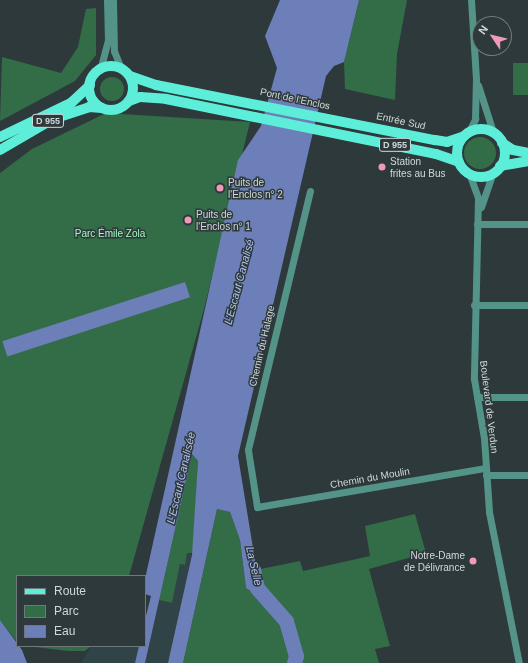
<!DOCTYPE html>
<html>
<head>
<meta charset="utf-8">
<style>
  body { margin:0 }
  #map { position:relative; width:528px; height:663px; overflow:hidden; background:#2d393b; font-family:Helvetica,sans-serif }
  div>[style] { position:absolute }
  .built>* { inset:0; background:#304448 }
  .green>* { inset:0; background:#336d47; transform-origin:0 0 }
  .round { border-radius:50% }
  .water>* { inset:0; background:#6d7fb8; transform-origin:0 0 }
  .river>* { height:15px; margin:-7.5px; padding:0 7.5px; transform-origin:7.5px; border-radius:7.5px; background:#6d7fb8 }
  .minor>* { height:7px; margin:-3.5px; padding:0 3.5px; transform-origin:3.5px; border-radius:3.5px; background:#539388 }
  .major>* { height:10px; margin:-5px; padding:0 5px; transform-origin:5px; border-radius:5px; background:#5deeda }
  .major>.ring { margin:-5px; padding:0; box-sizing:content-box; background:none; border:10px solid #5deeda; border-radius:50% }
  .dots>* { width:11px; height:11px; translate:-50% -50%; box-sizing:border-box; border:2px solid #2d393b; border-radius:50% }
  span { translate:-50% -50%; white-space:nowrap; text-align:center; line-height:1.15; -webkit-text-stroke:3px #2d393b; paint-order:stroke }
  .shield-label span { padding:1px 3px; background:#2d393b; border:1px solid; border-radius:3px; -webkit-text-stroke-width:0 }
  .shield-label { font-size:9px; color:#d1d8da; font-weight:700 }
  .street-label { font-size:10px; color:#d1d8da }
  .poi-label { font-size:10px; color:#d1d8da }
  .left { translate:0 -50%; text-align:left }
  .right { translate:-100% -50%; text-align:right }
  .park-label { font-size:10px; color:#a3fcbf }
  .water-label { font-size:11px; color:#b2c2f3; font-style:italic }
  .legend { position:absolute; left:16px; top:575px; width:130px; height:72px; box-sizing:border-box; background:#2d393b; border:1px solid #6f797b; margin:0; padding:5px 7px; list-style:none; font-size:12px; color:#d1d8da }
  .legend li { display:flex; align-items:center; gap:8px; height:20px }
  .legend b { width:20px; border:1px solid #6f797b }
  .north { position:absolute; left:472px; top:16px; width:40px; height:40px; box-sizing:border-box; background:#2d393b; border:1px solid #6f797b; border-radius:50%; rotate:305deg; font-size:11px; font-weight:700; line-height:16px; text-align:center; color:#d1d8da }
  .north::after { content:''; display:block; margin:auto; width:14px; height:18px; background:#ef9ab8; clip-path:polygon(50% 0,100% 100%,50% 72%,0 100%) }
</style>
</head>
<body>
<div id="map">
  <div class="built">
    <div style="clip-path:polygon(187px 552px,192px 555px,168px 663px,145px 663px,159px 600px,172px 603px,180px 564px,185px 565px)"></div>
    <div style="clip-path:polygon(91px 646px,139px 646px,135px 663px,81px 663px)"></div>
  </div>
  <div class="green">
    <div style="clip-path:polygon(359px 0,407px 0,397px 54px,395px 100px,345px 89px,344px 62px)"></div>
    <div style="clip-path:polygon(96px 8px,96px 55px,75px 81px,0 121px,2px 57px,61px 73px,78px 47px,86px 9px)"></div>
    <div style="left:513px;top:63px;width:15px;height:32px"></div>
    <div class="round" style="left:100px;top:77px;width:24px;height:24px"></div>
    <div style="clip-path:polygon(106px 113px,250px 122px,204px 309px,129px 576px,17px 576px,17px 642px,0 620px,0 173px,32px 149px)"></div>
    <div class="round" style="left:464px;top:137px;width:32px;height:32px"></div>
    <div style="clip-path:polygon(192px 454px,198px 461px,193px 553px,187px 553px,185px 565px,180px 564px,172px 603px,159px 600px)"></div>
    <div style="clip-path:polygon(217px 509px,230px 512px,240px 540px,246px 588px,255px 594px,259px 585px,256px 570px,300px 561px,303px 571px,370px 556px,365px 526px,415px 514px,426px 553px,369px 569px,390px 646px,375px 649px,379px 663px,183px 663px)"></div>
    <div style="clip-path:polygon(27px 646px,91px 646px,85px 651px,68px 651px)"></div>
  </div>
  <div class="water">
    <div style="clip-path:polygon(280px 0,359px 0,344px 62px,334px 66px,326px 76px,238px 456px,259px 585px,255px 594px,246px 588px,240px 540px,230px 512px,217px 509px,183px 663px,168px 663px,192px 555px,198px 461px,192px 454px,145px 663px,135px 663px,139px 646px,145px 646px,145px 620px,151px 596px,145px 594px,145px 579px,238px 160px,261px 126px,277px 68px,265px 36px)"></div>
    <div style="left:185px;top:282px;width:16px;height:192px;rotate:72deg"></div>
    <div style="clip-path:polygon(0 620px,22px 650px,27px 663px,0 663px)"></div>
  </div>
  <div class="river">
    <div style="left:253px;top:569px;width:19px;rotate:78deg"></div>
    <div style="left:257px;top:588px;width:44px;rotate:48.7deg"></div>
    <div style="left:286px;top:621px;width:36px;rotate:74deg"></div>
    <div style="left:296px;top:656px;width:7px;rotate:106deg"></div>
  </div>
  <div class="minor">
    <div style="left:113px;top:0;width:51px;rotate:88.9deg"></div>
    <div style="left:114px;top:51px;width:18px;rotate:68deg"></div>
    <div style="left:100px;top:70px;width:30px;rotate:-75deg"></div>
    <div style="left:108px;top:41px;width:41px;rotate:-91.4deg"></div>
    <div style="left:478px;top:85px;width:49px;rotate:72.3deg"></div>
    <div style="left:468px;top:133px;width:16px;rotate:-63deg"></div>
    <div style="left:475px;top:119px;width:40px;rotate:-88.6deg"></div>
    <div style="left:476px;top:79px;width:79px;rotate:-93.6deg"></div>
    <div style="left:469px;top:173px;width:27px;rotate:70deg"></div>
    <div style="left:478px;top:198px;width:181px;rotate:91.3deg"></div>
    <div style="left:474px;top:379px;width:60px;rotate:80.4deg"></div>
    <div style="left:484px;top:438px;width:74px;rotate:86.1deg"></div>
    <div style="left:489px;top:512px;width:154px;rotate:78.8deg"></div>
    <div style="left:310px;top:191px;width:266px;rotate:103.5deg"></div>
    <div style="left:248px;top:450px;width:58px;rotate:81deg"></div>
    <div style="left:257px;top:507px;width:232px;rotate:-9.7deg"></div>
    <div style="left:481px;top:207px;width:36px;rotate:-71deg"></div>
    <div style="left:477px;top:224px;width:51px"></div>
    <div style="left:474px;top:305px;width:54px"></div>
    <div style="left:477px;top:397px;width:51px"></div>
    <div style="left:486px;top:475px;width:42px"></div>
  </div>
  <div class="major">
    <div class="ring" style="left:89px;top:66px;width:34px;height:34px"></div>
    <div style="left:130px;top:76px;width:28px;rotate:19deg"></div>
    <div style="left:156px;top:85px;width:284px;rotate:11.2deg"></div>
    <div style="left:435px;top:140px;width:12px;rotate:9deg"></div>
    <div style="left:447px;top:142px;width:18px;rotate:-19deg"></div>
    <div style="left:129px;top:101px;width:12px;rotate:-20deg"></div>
    <div style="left:140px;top:97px;width:26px;rotate:4deg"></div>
    <div style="left:166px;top:99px;width:276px;rotate:11.5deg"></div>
    <div style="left:436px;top:154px;width:24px;rotate:19deg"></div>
    <div class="ring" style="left:457px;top:129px;width:38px;height:38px"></div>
    <div style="left:0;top:137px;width:79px;rotate:-25.6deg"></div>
    <div style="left:71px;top:103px;width:26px;rotate:-43deg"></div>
    <div style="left:502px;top:143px;width:13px;rotate:32deg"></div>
    <div style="left:513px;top:150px;width:15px;rotate:11deg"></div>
    <div style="left:0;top:150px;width:61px;rotate:-30.3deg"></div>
    <div style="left:53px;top:119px;width:38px;rotate:-18deg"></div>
    <div style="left:89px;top:107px;width:13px;rotate:4deg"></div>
    <div style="left:500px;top:166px;width:28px;rotate:-10deg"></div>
  </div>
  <div class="dots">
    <div style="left:382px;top:167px;background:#ef9ab8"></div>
    <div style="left:220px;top:188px;background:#ef9ab8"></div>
    <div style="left:188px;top:220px;background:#ef9ab8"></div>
    <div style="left:473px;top:561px;background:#ef9ab8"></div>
  </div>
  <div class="shield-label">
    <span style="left:48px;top:121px">D 955</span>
    <span style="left:395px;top:145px">D 955</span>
  </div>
  <div class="street-label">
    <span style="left:295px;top:99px;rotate:12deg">Pont de l'Enclos</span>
    <span style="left:401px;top:121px;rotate:12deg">Entrée Sud</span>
    <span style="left:262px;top:346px;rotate:-77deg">Chemin du Halage</span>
    <span style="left:489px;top:407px;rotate:83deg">Boulevard de Verdun</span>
    <span style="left:370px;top:478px;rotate:-10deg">Chemin du Moulin</span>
  </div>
  <div class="poi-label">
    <span class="left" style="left:390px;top:167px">Station<br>frites au Bus</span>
    <span class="left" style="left:228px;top:188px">Puits de<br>l'Enclos n° 2</span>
    <span class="left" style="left:196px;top:220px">Puits de<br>l'Enclos n° 1</span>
    <span class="right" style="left:465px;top:561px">Notre-Dame<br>de Délivrance</span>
  </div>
  <div class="park-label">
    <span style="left:110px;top:234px">Parc Émile Zola</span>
  </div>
  <div class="water-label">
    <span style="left:239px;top:282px;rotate:-75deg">L'Escaut Canalisé</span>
    <span style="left:181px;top:478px;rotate:-77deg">L'Escaut Canalisée</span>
    <span style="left:254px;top:566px;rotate:77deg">La Selle</span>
  </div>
  <ul class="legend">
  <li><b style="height:5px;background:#5deeda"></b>Route</li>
  <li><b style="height:11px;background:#336d47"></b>Parc</li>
  <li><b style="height:11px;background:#6d7fb8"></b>Eau</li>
  </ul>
  <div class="north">N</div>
</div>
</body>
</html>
